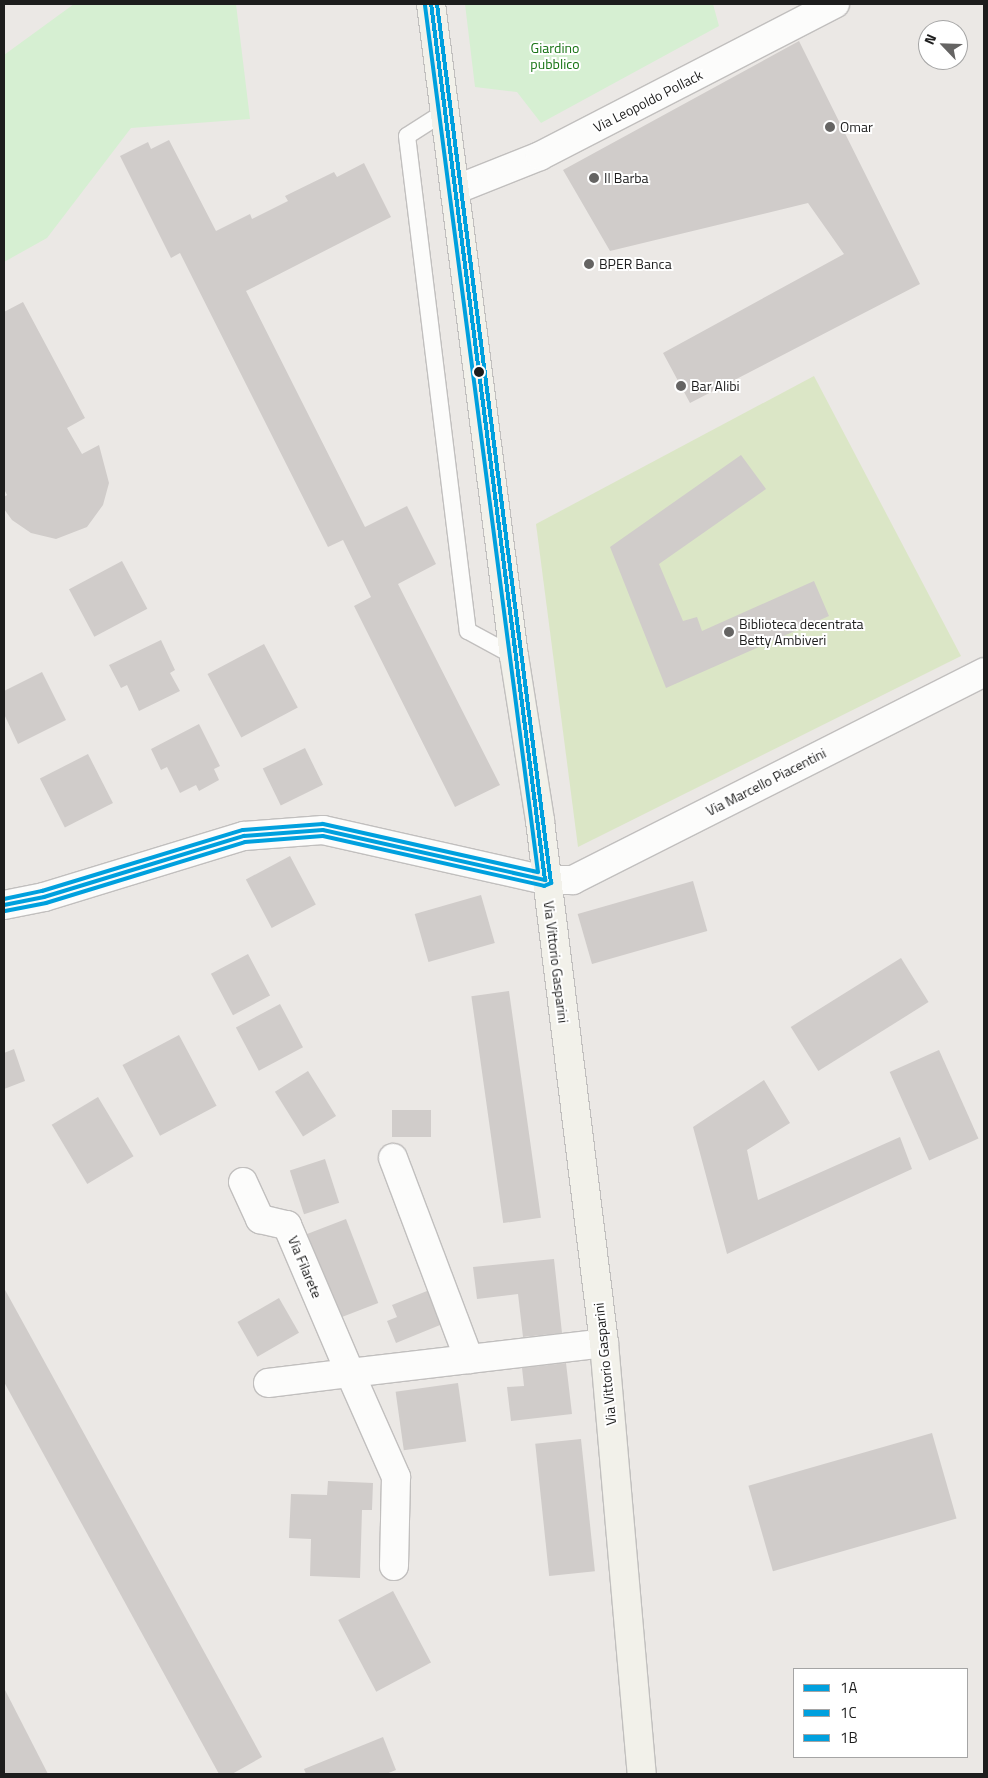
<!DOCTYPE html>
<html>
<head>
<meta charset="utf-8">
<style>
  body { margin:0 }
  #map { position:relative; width:988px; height:1778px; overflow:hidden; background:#ebe8e5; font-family:"Titillium Web",sans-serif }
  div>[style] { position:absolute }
  .grass>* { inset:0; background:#dbe6c6 }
  .park>* { inset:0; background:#d6efd2 }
  .building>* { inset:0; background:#d0ccca; transform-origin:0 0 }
  .roads { filter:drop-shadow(1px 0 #c1bfbe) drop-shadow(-1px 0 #c1bfbe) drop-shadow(0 1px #c1bfbe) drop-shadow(0 -1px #c1bfbe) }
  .lane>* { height:16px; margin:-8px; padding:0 8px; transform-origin:8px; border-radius:8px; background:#fcfcfb }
  .street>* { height:28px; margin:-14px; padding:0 14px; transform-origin:14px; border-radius:14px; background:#fcfcfb }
  .secondary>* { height:28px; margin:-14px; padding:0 14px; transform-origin:14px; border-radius:14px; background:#f2f1ea }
  .bus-1>* { height:4px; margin:-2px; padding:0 2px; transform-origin:2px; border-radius:2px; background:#00a0de }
  .bus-2>* { height:4px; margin:-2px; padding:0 2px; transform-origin:2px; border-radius:2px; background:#00a0de }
  .bus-3>* { height:4px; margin:-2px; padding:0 2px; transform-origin:2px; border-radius:2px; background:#00a0de }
  .dots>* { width:14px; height:14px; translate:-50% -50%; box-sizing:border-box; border:2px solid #fff; border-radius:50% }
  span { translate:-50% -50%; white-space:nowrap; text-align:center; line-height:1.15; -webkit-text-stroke:4px #fff; paint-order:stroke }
  .park-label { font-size:14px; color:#167213 }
  .street-label { font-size:14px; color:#1d1d1d }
  .poi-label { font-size:14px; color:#1d1d1d }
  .left { translate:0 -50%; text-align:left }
  .frame { position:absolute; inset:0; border:5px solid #1d1d1d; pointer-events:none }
  .legend { position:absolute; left:793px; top:1668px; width:175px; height:90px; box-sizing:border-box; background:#fff; border:1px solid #a5a5a5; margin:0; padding:6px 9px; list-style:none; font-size:15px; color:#1d1d1d }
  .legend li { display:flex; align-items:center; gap:10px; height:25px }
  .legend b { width:25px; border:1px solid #a5a5a5 }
  .north { position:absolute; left:918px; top:20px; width:50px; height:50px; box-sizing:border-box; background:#fff; border:1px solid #a5a5a5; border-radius:50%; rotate:294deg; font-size:14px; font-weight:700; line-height:20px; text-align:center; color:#1d1d1d }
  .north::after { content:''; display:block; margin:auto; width:18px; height:22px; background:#656463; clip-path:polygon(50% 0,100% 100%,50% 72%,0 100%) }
</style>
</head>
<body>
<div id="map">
  <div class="grass">
    <div style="clip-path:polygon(814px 376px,961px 656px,578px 847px,536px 524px)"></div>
  </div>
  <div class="park">
    <div style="clip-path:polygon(74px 4px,236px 4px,250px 119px,131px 128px,47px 238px,4px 262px,4px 55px)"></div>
    <div style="clip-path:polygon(465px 4px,713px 4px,719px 26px,541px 123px,517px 92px,475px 87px)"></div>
  </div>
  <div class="building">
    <div style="clip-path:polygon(799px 41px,920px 284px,690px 403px,663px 353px,844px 254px,808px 203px,610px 251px,563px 170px)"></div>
    <div style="clip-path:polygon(169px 140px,216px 231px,250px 214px,252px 219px,288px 201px,285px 196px,334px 172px,337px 177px,364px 163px,391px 217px,246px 291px,365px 527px,407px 506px,436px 564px,398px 584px,500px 785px,455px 807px,354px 606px,371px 597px,343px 540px,328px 547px,180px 253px,171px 258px,120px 156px,148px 142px,151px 149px)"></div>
    <div style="clip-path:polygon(23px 302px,85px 418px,67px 428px,82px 454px,99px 445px,109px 483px,103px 505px,87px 527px,56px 539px,31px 533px,12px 520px,4px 509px,4px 497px,7px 495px,4px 489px,4px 312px)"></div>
    <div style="clip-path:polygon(741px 455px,766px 489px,659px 564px,683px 621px,697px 617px,702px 631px,814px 581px,829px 616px,666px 688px,610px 547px)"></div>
    <div style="left:122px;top:561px;width:54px;height:60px;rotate:62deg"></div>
    <div style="clip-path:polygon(161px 640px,175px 670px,170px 673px,180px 691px,139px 711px,127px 685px,121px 688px,109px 665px)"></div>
    <div style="left:264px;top:644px;width:72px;height:64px;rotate:62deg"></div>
    <div style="clip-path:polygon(42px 672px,66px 720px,18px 744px,4px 714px,4px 691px)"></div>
    <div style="clip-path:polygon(199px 724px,220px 766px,214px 769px,219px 780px,199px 791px,196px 785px,180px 793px,167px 767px,161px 770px,151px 749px)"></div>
    <div style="left:305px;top:748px;width:41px;height:47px;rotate:64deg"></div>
    <div style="left:88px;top:754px;width:55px;height:54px;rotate:63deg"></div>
    <div style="left:290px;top:856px;width:55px;height:50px;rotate:62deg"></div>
    <div style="left:693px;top:881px;width:52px;height:120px;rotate:74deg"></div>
    <div style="left:481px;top:895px;width:50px;height:69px;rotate:74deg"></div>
    <div style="left:248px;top:954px;width:47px;height:42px;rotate:62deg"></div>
    <div style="left:901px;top:958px;width:52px;height:130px;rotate:58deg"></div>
    <div style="left:509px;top:991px;width:229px;height:38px;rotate:82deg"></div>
    <div style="left:280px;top:1004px;width:49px;height:50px;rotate:62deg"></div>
    <div style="left:179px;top:1035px;width:80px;height:64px;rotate:62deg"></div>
    <div style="clip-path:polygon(14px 1049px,25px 1081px,4px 1089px,4px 1053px)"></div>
    <div style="left:939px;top:1050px;width:97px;height:54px;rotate:66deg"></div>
    <div style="left:308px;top:1071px;width:53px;height:39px;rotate:58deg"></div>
    <div style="clip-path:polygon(764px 1080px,790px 1123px,747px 1150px,758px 1200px,900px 1137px,912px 1169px,727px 1254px,693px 1127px)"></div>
    <div style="left:98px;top:1097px;width:69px;height:54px;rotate:59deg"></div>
    <div style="left:392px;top:1110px;width:39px;height:27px"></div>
    <div style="left:325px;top:1159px;width:46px;height:37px;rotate:72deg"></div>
    <div style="left:346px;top:1219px;width:90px;height:50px;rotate:69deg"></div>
    <div style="clip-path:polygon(554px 1259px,562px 1333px,523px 1337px,518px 1294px,477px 1299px,473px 1267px)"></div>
    <div style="clip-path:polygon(4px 1288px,262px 1757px,232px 1774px,219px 1774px,4px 1382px)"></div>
    <div style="clip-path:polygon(432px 1289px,445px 1323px,396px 1343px,387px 1321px,397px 1317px,392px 1305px)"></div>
    <div style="left:279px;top:1298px;width:40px;height:48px;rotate:60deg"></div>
    <div style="clip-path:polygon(566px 1363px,572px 1414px,511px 1421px,507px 1387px,524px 1386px,522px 1368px)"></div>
    <div style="left:458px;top:1383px;width:59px;height:63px;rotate:82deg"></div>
    <div style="left:932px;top:1433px;width:89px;height:191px;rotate:74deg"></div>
    <div style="left:581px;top:1439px;width:133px;height:46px;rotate:84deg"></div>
    <div style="clip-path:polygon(328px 1481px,373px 1483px,372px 1510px,362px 1510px,360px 1578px,310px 1576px,311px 1539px,289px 1538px,291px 1494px,327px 1495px)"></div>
    <div style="left:393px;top:1591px;width:81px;height:62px;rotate:62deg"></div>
    <div style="clip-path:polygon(4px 1688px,48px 1774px,4px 1774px)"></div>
    <div style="clip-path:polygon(383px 1737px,396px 1770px,386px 1774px,306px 1774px,304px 1769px)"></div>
  </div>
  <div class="roads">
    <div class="lane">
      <div style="left:446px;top:111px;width:46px;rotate:147.3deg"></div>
      <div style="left:407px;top:136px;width:499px;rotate:83deg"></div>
      <div style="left:468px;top:631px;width:52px;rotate:28.5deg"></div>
    </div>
    <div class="street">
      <div style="left:457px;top:189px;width:89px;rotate:-21.7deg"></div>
      <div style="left:540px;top:156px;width:332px;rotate:-27.3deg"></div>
      <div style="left:4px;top:905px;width:41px;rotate:-11.3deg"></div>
      <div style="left:44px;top:897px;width:209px;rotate:-17deg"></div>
      <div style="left:244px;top:836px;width:79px;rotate:-4.3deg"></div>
      <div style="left:323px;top:830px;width:228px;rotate:12.7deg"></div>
      <div style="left:545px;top:880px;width:28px"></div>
      <div style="left:573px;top:880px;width:461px;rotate:-26.8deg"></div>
      <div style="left:393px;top:1158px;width:215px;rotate:69.3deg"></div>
      <div style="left:243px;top:1182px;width:41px;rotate:65.3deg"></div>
      <div style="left:260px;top:1219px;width:28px;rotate:13deg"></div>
      <div style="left:287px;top:1225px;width:161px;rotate:66.9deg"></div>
      <div style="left:350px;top:1373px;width:256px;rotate:-6.7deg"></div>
      <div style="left:268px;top:1383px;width:83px;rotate:-7deg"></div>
      <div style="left:350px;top:1373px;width:114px;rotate:66.1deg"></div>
      <div style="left:396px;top:1477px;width:89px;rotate:91.3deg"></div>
    </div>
    <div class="secondary">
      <div style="left:431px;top:4px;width:657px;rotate:82.75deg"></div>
      <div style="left:514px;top:656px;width:167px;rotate:81deg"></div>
      <div style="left:540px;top:821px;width:526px;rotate:83.01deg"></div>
      <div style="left:604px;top:1343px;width:433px;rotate:85deg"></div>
    </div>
  </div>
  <div class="bus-1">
    <div style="left:4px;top:905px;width:41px;rotate:-11.3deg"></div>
    <div style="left:44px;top:897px;width:209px;rotate:-17deg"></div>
    <div style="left:244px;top:836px;width:79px;rotate:-4.3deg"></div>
    <div style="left:323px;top:830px;width:228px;rotate:12.7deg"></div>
    <div style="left:545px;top:880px;width:883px;rotate:-97.41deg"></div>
  </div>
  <div class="bus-2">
    <div style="left:5px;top:911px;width:42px;rotate:-11deg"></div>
    <div style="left:46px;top:903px;width:208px;rotate:-17deg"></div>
    <div style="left:245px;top:842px;width:78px;rotate:-4.4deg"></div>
    <div style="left:323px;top:836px;width:227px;rotate:12.7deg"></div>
    <div style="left:544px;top:886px;width:8px;rotate:-23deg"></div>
    <div style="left:551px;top:883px;width:886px;rotate:-97.39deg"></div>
  </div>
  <div class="bus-3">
    <div style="left:4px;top:899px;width:39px;rotate:-12deg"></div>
    <div style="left:42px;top:891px;width:210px;rotate:-16.9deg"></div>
    <div style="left:243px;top:830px;width:80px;rotate:-4.3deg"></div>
    <div style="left:323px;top:824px;width:220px;rotate:12.6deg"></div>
    <div style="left:538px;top:872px;width:874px;rotate:-97.43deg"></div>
  </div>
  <div class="dots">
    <div style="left:830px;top:127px;background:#656463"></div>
    <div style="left:594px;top:178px;background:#656463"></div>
    <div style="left:589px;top:264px;background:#656463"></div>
    <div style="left:479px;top:372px;background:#1d1d1d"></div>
    <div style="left:681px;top:386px;background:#656463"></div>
    <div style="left:729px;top:632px;background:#656463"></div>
  </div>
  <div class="park-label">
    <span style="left:555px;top:56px">Giardino<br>pubblico</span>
  </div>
  <div class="street-label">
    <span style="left:648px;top:101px;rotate:-27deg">Via Leopoldo Pollack</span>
    <span style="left:766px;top:782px;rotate:-27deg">Via Marcello Piacentini</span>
    <span style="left:556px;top:962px;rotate:83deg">Via Vittorio Gasparini</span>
    <span style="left:305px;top:1267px;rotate:67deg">Via Filarete</span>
    <span style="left:605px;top:1364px;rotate:-96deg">Via Vittorio Gasparini</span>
  </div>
  <div class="poi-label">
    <span class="left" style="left:840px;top:127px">Omar</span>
    <span class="left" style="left:604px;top:178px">Il Barba</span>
    <span class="left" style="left:599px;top:264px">BPER Banca</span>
    <span class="left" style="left:691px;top:386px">Bar Alibi</span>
    <span class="left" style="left:739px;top:632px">Biblioteca decentrata<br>Betty Ambiveri</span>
  </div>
  <div class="frame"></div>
  <ul class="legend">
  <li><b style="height:6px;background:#00a0de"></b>1A</li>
  <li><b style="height:6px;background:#00a0de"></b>1C</li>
  <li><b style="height:6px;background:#00a0de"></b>1B</li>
  </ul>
  <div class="north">N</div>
</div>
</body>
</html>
